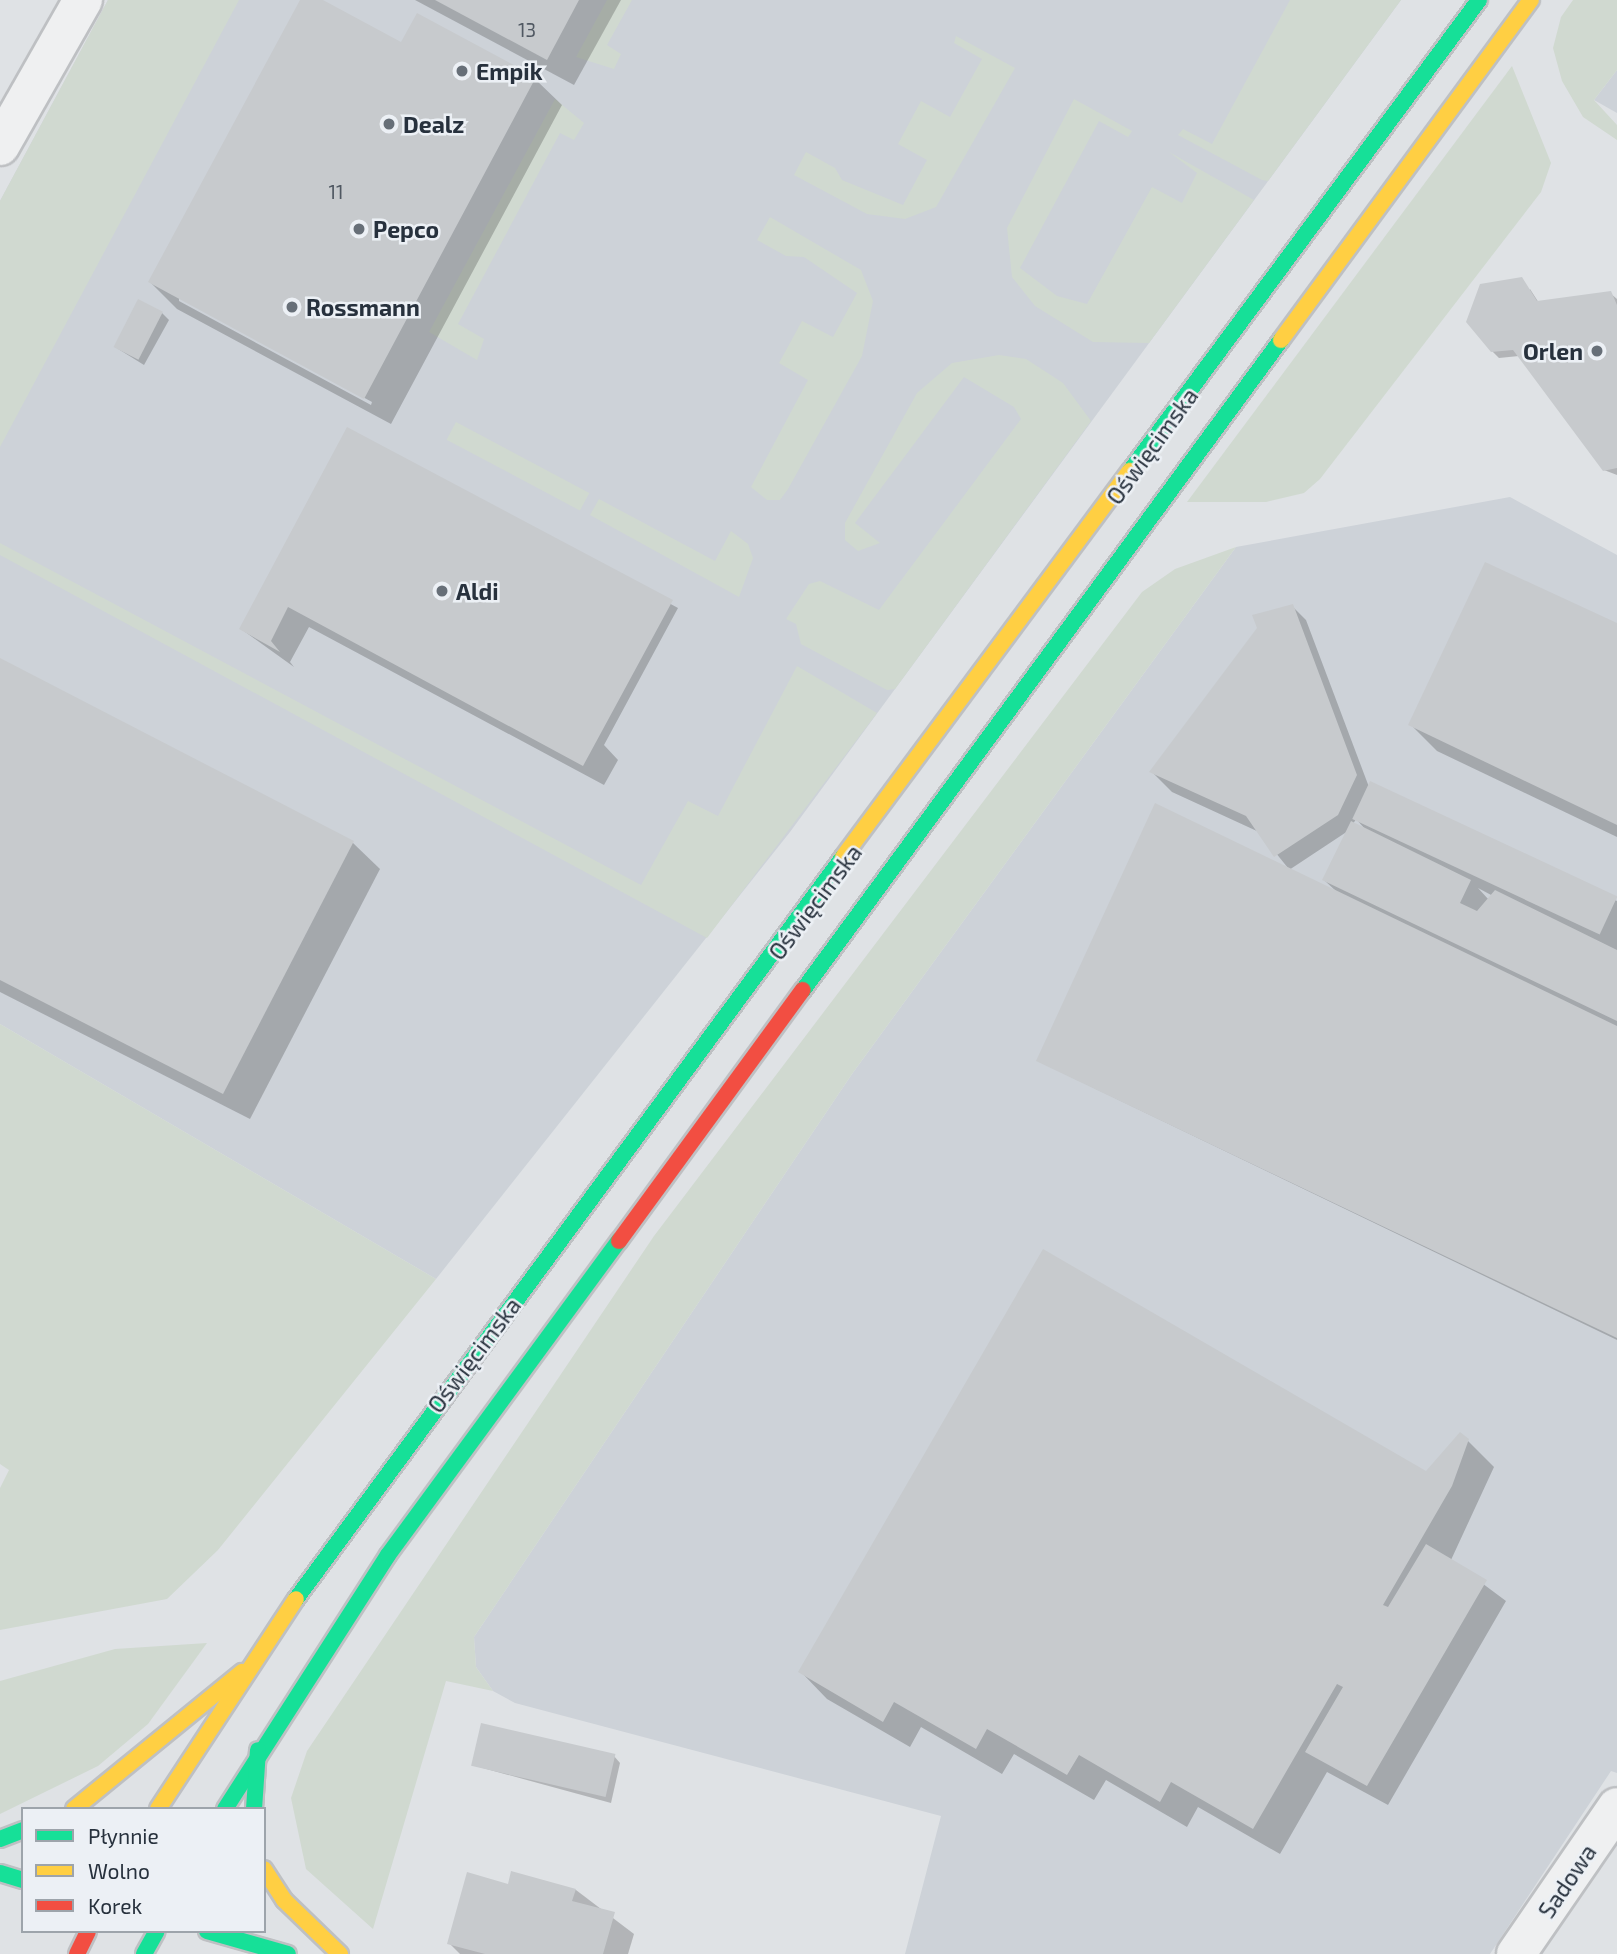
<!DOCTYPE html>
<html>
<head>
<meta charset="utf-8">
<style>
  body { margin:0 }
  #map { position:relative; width:1617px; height:1954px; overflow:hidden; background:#dfe2e5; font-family:"Exo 2",sans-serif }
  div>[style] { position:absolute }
  .built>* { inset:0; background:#cdd2d8 }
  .green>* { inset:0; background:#d0d9d0; transform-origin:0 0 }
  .shadow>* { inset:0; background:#0003 }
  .building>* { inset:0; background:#c7cacd; transform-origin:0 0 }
  .roads { filter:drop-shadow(2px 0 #bec0c3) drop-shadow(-2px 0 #bec0c3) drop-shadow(0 2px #bec0c3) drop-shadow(0 -2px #bec0c3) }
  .street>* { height:38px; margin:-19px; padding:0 19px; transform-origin:19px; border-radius:19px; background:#eff0f1 }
  .fast>* { height:16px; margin:-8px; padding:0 8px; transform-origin:8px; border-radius:8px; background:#16e098 }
  .slow>* { height:16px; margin:-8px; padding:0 8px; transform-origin:8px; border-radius:8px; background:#ffcf43 }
  .jam>* { height:16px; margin:-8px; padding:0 8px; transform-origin:8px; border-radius:8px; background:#f24e42 }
  .dots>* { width:19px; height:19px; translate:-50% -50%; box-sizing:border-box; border:4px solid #ecf0f5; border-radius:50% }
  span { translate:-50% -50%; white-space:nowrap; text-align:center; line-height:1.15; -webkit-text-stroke:5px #ecf0f5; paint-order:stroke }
  .number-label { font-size:19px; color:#505862 }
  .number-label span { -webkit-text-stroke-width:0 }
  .poi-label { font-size:23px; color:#27313d; font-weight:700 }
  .left { translate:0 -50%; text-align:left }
  .right { translate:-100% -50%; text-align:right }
  .street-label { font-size:23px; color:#27313d }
  .legend { position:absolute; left:21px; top:1807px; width:245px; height:126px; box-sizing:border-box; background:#ecf0f5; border:2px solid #9da4ab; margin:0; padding:9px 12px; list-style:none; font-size:21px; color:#27313d }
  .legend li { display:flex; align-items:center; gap:14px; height:35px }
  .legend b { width:35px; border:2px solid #9da4ab }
</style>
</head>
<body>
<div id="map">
  <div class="built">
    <div style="clip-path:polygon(108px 0,1401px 0,790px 832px,436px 1279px,0 1024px,0 201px)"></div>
    <div style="clip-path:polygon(1617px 70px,1617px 113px,1594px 100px)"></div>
    <div style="clip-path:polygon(1510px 497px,1617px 555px,1617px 1773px,1611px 1771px,1490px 1954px,905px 1954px,941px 1816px,515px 1703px,493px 1691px,476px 1667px,474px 1637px,852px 1074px,1236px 547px)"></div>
  </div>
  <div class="green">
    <div style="clip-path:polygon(108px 0,239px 0,0 447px,0 201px)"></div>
    <div style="clip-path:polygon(607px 0,632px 0,607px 45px,621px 54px,614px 69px,576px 57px)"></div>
    <div style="clip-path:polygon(1290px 0,1401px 0,1268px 181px,1262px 180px,1178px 135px,1183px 129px,1212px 144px)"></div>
    <div style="clip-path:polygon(1573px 0,1617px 0,1617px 70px,1594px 100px,1617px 125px,1617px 140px,1583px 117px,1562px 81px,1553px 48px,1561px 17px)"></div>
    <div style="clip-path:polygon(956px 36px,1015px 68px,936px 207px,905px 219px,867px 214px,794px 175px,806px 152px,835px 168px,842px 180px,903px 205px,927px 160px,898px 144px,921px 101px,950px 117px,982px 59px,954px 43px)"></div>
    <div style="clip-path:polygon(1512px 66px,1551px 163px,1541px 192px,1320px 479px,1304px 493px,1266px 502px,1187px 502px)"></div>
    <div style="clip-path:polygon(555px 99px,584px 123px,574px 140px,560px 133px,458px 324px,484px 339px,477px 360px,429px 332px)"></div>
    <div style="clip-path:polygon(1074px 99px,1132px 131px,1128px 137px,1099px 121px,1020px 268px,1057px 296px,1087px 304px,1152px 187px,1182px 203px,1197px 173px,1169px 152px,1254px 200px,1149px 343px,1093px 342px,1035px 306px,1012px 277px,1007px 228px)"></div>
    <div style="clip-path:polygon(770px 217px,861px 270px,873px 301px,862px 356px,788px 489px,780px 500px,767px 500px,751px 487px,808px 380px,779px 363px,802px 321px,833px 337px,857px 293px,804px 257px,786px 256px,757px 240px)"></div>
    <div style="clip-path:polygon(999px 355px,1026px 359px,1063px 383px,1091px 421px,895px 689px,887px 690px,801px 644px,796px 624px,786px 619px,809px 584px,820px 581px,879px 610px,1021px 419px,1014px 407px,964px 377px,855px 523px,880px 543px,858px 551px,845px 540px,845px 523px,917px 393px,952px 363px)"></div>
    <div style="left:456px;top:422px;width:151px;height:20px;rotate:28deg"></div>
    <div style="clip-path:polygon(599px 499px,715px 561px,731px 531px,748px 544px,753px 558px,739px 597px,590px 515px)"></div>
    <div style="clip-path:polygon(0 543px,641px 885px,688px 801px,718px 816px,797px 666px,877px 713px,707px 938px,0 555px)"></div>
    <div style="clip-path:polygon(1236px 547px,852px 1074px,474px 1637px,476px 1667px,493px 1691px,446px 1681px,373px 1929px,306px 1869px,291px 1798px,307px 1751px,654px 1236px,1142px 592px,1175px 569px)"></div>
    <div style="clip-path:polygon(0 1024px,436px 1279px,218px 1550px,167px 1599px,0 1630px,0 1488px,9px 1470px,0 1464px)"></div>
    <div style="clip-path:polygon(207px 1643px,148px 1724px,98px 1766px,0 1814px,0 1681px,115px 1649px)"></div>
  </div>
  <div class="shadow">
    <div style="clip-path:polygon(evenodd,302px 0,320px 0,402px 44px,418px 15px,535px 79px,562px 105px,391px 424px,177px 309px,150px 282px,302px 0,179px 297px,372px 402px,371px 405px,179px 301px,179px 297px)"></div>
    <div style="clip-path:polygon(415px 0,621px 0,574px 85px)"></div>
    <div style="clip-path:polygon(1530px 289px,1539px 303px,1610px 293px,1617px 299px,1617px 475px,1604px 470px,1519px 356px,1499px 358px,1492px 351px)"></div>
    <div style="clip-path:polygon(162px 313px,169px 320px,144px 365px,115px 347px)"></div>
    <div style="clip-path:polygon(348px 429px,678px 608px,604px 745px,618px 760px,604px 785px,309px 627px,290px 662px,294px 667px,241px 629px)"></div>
    <div style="clip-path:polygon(evenodd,1292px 606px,1306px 620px,1369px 787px,1617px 901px,1617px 1340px,1038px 1061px,1288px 868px,1259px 832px,1172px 792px,1152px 772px,1292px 606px,1356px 819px,1365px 829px,1353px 824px,1356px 819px,1292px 606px,1348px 831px,1324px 880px,1337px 892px,1289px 870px,1348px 831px,1292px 606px,1478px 888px,1493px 896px,1489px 900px,1478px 888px)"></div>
    <div style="clip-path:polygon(1617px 625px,1617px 837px,1437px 751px,1410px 724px)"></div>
    <div style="clip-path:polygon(0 660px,353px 843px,380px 869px,250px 1119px,0 992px)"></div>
    <div style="clip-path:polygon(1468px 1441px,1494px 1467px,1451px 1560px,1506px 1601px,1388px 1805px,1327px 1772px,1280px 1854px,1198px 1807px,1187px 1827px,1106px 1780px,1094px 1800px,1014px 1754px,1002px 1774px,921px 1727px,910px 1747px,827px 1699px,801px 1672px,1426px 1473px)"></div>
    <div style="clip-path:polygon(614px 1756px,620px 1763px,611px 1803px,472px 1765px)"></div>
    <div style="clip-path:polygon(509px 1886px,576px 1890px,634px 1934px,628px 1954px,460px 1954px,449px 1943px)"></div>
  </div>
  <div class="building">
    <div style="clip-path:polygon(300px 0,323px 0,401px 42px,417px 13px,536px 77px,364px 399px,148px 282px)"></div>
    <div style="clip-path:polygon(435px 0,579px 0,547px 60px)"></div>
    <div style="clip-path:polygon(1522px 277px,1537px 301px,1611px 291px,1617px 305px,1617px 468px,1603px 471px,1513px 350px,1491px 352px,1466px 322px,1480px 284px)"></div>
    <div style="left:138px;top:299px;width:28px;height:54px;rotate:27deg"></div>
    <div style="clip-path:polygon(347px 427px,673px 600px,583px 766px,288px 607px,271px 641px,280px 652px,239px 629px)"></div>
    <div style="clip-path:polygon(1485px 562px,1617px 623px,1617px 825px,1408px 725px)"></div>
    <div style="clip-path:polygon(1293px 604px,1357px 775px,1338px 815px,1274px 857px,1246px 816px,1149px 772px,1257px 628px,1252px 615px)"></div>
    <div style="clip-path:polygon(0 658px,354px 841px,223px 1094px,0 980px)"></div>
    <div style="left:1370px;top:781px;width:273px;height:42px;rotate:25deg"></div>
    <div style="clip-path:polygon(1155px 803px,1617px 1026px,1617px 1338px,1036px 1061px)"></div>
    <div style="clip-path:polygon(1351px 821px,1471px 880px,1460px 903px,1477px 911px,1495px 890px,1617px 950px,1617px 1021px,1322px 880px)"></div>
    <div style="clip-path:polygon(1043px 1249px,1426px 1471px,1460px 1432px,1469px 1439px,1452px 1486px,1383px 1605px,1388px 1607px,1426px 1544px,1487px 1580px,1367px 1786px,1305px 1752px,1343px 1687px,1337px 1684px,1253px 1829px,1171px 1782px,1160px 1802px,1079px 1755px,1067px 1775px,987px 1729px,976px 1749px,894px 1702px,883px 1722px,798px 1672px)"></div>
    <div style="left:481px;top:1723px;width:138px;height:44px;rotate:13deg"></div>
    <div style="clip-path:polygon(511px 1871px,576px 1889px,572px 1901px,615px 1912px,603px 1954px,485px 1954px,447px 1944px,467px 1872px,508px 1884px)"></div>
  </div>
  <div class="roads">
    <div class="street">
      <div style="left:0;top:146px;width:168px;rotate:-60.4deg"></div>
      <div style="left:1516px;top:1954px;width:178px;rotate:-55.5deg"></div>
    </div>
    <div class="fast">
      <div style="left:1130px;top:471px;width:586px;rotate:-53.46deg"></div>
      <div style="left:803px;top:990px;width:807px;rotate:-53.67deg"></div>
      <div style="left:296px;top:1599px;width:922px;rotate:-53.6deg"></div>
      <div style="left:225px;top:1809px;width:302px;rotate:-57.3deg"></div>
      <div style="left:388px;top:1555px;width:390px;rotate:-53.7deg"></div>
      <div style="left:254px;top:1809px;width:59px;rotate:-86.1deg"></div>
      <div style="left:0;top:1839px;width:25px;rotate:-21deg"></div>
      <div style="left:0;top:1873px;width:24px;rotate:17deg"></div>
      <div style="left:207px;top:1931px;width:84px;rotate:15.9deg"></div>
      <div style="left:144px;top:1954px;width:26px;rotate:-61deg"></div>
    </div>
    <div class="slow">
      <div style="left:1281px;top:340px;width:422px;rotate:-53.7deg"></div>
      <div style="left:843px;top:857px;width:481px;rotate:-53.4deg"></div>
      <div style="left:74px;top:1809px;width:217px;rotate:-39.2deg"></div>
      <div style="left:158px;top:1809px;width:251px;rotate:-56.7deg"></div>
      <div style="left:264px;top:1869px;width:37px;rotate:57deg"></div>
      <div style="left:284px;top:1900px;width:78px;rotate:44deg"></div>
    </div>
    <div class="jam">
      <div style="left:619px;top:1241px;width:311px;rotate:-53.8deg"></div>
      <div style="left:77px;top:1954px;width:25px;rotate:-64deg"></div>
    </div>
  </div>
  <div class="dots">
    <div style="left:462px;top:71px;background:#676f78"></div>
    <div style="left:389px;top:124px;background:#676f78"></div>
    <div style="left:359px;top:229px;background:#676f78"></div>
    <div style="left:292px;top:307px;background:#676f78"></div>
    <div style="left:1597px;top:351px;background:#676f78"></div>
    <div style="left:442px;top:591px;background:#676f78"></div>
  </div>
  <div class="number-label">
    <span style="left:527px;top:30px">13</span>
    <span style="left:336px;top:192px">11</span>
  </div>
  <div class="poi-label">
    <span class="left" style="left:476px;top:71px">Empik</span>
    <span class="left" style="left:403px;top:124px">Dealz</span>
    <span class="left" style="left:373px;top:229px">Pepco</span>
    <span class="left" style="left:306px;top:307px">Rossmann</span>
    <span class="right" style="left:1583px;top:351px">Orlen</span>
    <span class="left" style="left:456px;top:591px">Aldi</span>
  </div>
  <div class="street-label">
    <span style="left:1152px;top:446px;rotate:-54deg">Oświęcimska</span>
    <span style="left:815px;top:902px;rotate:-53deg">Oświęcimska</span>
    <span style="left:474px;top:1355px;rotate:-53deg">Oświęcimska</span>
    <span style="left:1567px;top:1881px;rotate:-56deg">Sadowa</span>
  </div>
  <ul class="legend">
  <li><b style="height:9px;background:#16e098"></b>Płynnie</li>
  <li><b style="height:9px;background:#ffcf43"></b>Wolno</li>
  <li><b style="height:9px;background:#f24e42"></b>Korek</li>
  </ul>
</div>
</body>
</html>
